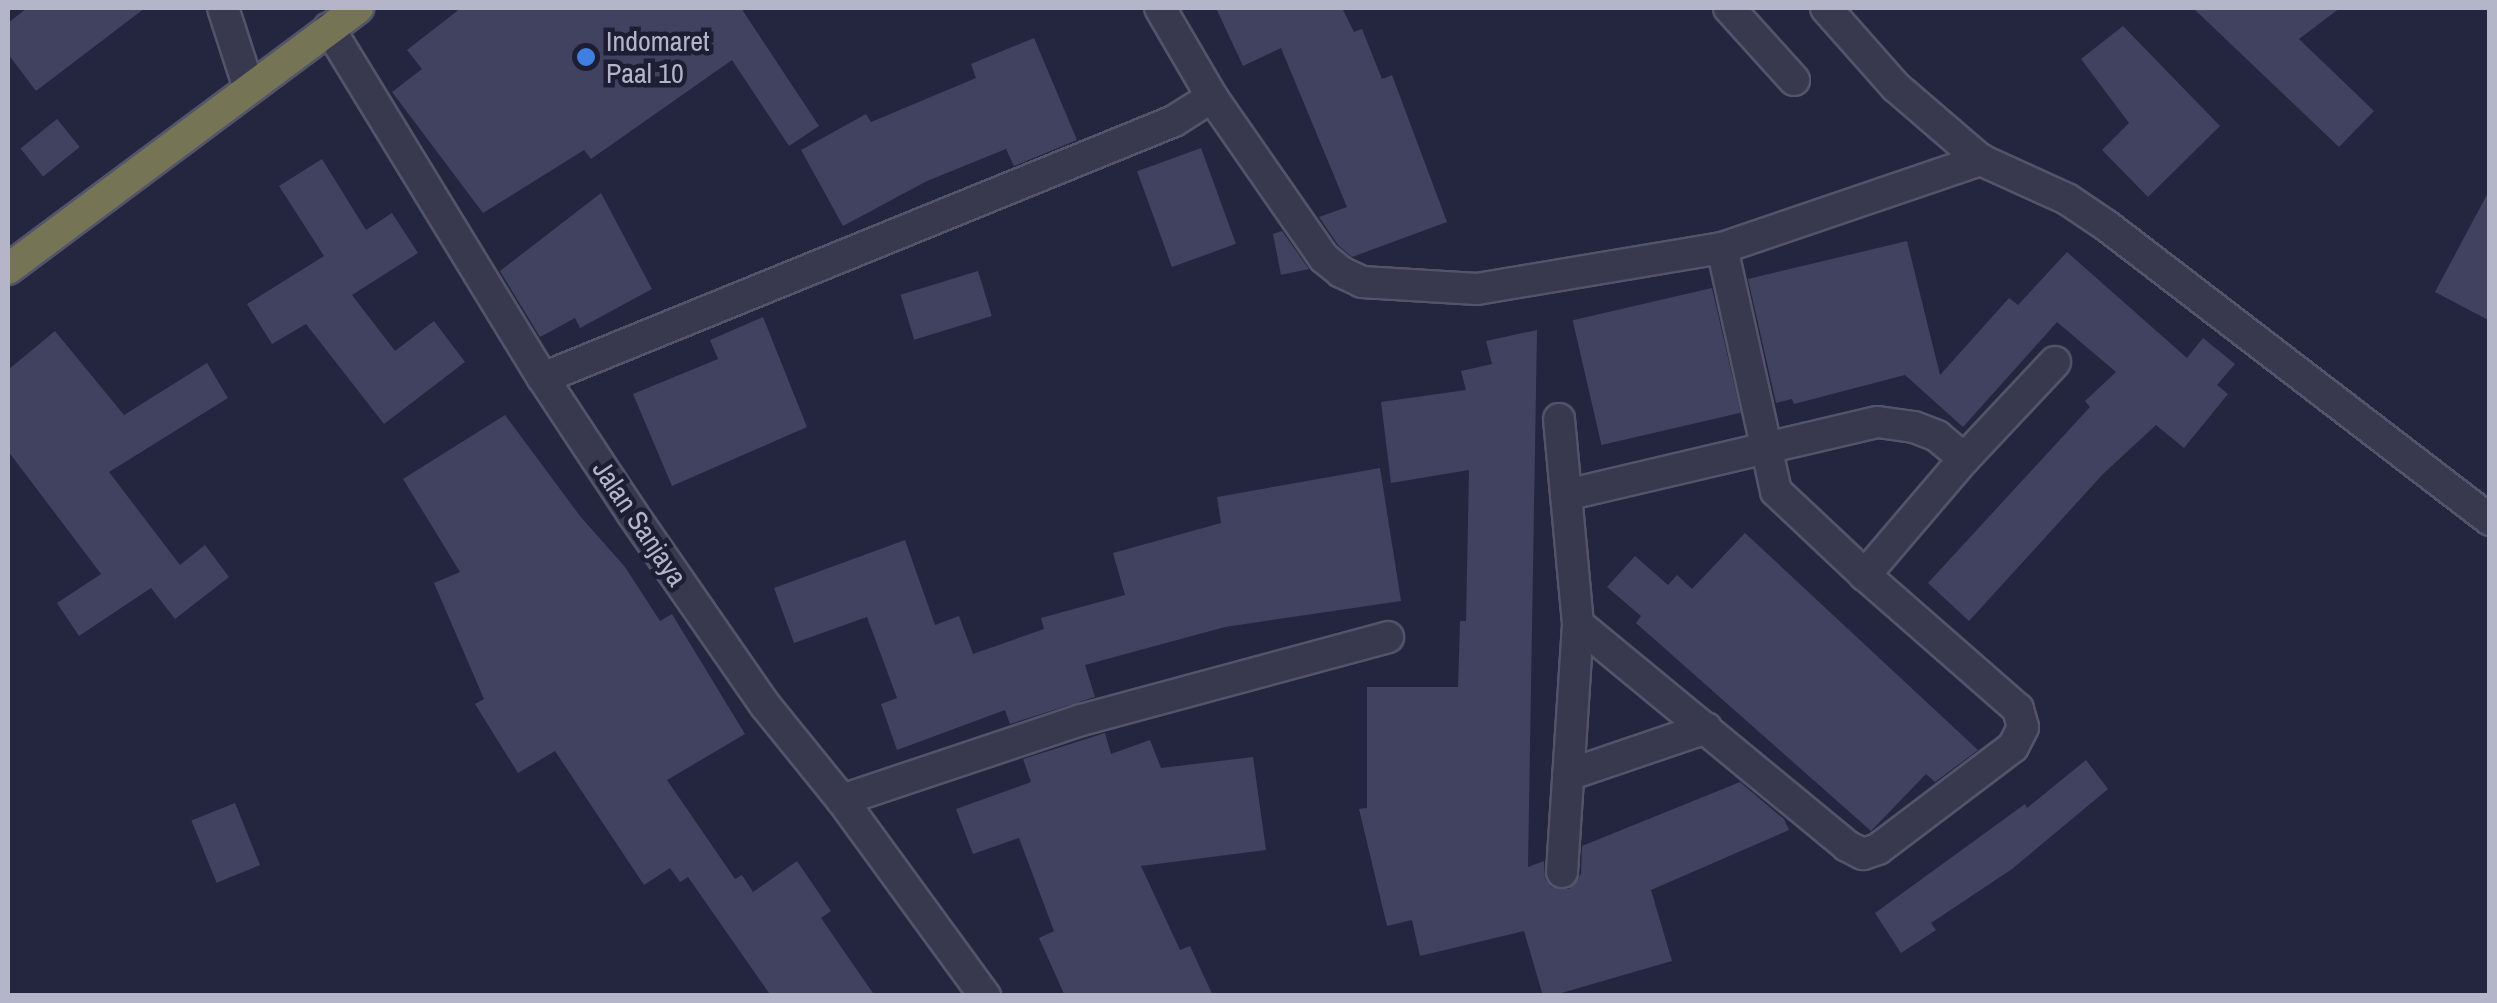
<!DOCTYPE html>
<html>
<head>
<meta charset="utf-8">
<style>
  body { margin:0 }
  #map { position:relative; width:2497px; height:1003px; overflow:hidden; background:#24263f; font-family:"Archivo Narrow",sans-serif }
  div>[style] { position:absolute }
  .building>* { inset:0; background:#40425f; transform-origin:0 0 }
  .roads { filter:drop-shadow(2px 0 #53546a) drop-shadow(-2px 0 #53546a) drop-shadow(0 2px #53546a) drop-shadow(0 -2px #53546a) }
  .minor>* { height:30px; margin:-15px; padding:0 15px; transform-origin:15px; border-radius:15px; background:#38394f }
  .highway>* { height:30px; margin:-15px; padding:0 15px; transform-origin:15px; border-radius:15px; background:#757455 }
  .dots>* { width:28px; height:28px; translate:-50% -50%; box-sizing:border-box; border:5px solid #1d1e34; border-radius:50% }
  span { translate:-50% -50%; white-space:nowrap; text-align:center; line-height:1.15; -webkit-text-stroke:9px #1d1e34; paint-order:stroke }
  .poi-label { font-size:28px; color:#b5b5ca }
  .left { translate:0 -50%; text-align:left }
  .street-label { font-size:28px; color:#b5b5ca }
  .frame { position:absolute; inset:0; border:10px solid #b5b5ca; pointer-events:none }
</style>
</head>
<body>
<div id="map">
  <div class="building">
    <div style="clip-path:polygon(27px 8px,145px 8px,36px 91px,8px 54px,8px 23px)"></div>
    <div style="clip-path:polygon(461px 8px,741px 8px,819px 126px,789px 146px,732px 60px,591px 159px,584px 150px,483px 213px,392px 92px,422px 69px,407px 50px)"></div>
    <div style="clip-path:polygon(1216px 8px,1342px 8px,1354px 32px,1362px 29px,1382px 79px,1392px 75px,1447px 222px,1352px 257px,1338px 245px,1319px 217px,1347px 207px,1281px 48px,1243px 66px)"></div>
    <div style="clip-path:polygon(2193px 8px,2340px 8px,2299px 39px,2374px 111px,2339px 147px)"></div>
    <div style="clip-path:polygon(2123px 26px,2220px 126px,2148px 197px,2102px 150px,2129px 123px,2081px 59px)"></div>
    <div style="clip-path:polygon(1034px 38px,1077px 140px,1014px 166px,1006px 149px,927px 181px,843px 226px,801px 150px,866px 114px,871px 122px,976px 78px,971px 64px)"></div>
    <div style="left:57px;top:119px;width:36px;height:47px;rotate:51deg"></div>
    <div style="left:1201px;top:148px;width:102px;height:68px;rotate:70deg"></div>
    <div style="clip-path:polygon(322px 159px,366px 230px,392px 213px,418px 253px,352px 295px,395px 351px,434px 321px,465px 362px,384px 424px,306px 324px,272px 344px,247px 304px,324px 256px,279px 186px)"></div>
    <div style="clip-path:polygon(2490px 189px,2490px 321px,2435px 292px)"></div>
    <div style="clip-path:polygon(601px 193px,652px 289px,580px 328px,575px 318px,540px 337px,500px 271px)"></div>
    <div style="clip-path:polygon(1282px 231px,1309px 269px,1281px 275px,1273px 234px)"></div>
    <div style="clip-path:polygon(1907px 241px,1940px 375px,2009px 298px,2018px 305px,2067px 252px,2187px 358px,2203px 338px,2235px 364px,2217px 385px,2228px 394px,2184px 448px,2156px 425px,2103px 474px,1969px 621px,1928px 583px,2090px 407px,2085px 401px,2116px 372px,2057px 322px,1963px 427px,1905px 375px,1794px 404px,1792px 399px,1776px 403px,1748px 279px)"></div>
    <div style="left:978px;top:271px;width:47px;height:81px;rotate:73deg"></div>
    <div style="left:1712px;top:288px;width:128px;height:143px;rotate:77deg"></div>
    <div style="clip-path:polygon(763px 317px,807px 427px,672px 486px,633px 394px,718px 359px,710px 340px)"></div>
    <div style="clip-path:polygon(1537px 330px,1528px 867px,1544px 861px,1545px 879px,1551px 887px,1569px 889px,1581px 874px,1582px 846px,1740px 782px,1784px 819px,1789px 830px,1651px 890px,1672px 961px,1551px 996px,1543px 996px,1524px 931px,1420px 956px,1412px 920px,1387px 926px,1359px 809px,1367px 808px,1367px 687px,1458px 687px,1460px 621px,1466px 621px,1469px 470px,1391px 483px,1381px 402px,1466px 390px,1461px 371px,1492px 364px,1486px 341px)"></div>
    <div style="clip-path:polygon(55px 331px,124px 415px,207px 363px,228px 398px,109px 472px,180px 565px,205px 545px,229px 577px,175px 619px,151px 588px,79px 636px,57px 603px,101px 574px,8px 451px,8px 370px)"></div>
    <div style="clip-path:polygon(505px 415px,580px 516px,625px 567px,660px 621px,672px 614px,745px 734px,667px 780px,735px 879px,742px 875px,753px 892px,797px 861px,831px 911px,821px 918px,875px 996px,771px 996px,688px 877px,680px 882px,670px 868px,644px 885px,555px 751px,518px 773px,475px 704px,484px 699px,434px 583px,460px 572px,403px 479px)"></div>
    <div style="clip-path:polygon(1380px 468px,1401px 601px,1225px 627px,1085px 665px,1095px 697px,1010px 724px,1005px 710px,897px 750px,881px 704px,897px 698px,867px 617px,794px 643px,774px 588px,905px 540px,935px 625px,959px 616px,973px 654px,1044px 629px,1041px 618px,1125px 595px,1113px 553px,1221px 523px,1217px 497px)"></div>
    <div style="clip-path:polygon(1745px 533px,1978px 750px,1935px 782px,1926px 774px,1871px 831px,1636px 623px,1641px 616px,1607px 587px,1635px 556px,1668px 585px,1677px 575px,1692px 589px)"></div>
    <div style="clip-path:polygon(1105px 733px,1111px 754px,1150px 740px,1161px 768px,1253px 757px,1266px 850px,1141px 866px,1180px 950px,1190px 946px,1213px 996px,1065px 996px,1039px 938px,1054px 931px,1019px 838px,973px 854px,956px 809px,1031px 782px,1023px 759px)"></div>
    <div style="clip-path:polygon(2086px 760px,2108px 789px,2012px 869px,1931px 923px,1936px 930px,1901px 953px,1875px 913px,2025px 804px,2027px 808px)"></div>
    <div style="left:235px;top:803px;width:67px;height:47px;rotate:68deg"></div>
  </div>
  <div class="roads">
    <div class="minor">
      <div style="left:223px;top:8px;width:81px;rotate:72deg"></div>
      <div style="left:1160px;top:8px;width:103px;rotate:59.7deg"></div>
      <div style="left:1212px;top:97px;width:196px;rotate:55.2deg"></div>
      <div style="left:1324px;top:258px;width:22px;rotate:39deg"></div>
      <div style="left:1341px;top:272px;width:23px;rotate:25deg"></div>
      <div style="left:1362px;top:282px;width:115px;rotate:3.5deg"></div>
      <div style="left:1477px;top:289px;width:248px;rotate:-9.5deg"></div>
      <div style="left:1722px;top:248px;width:274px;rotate:-18.8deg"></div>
      <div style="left:1729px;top:8px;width:97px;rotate:47.9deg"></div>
      <div style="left:1826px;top:8px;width:106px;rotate:48.5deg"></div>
      <div style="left:1896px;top:87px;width:112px;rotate:40.7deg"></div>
      <div style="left:1981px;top:160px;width:94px;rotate:24.4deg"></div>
      <div style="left:2067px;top:199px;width:48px;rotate:34deg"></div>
      <div style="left:2107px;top:226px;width:483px;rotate:37.5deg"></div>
      <div style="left:329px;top:28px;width:410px;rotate:58.6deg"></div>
      <div style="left:543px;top:378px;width:162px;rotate:56.6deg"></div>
      <div style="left:632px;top:513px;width:234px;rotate:55.3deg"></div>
      <div style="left:765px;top:705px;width:122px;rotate:51deg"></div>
      <div style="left:842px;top:800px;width:243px;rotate:53.9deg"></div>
      <div style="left:543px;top:378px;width:681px;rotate:-22.16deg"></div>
      <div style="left:1174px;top:121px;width:45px;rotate:-32.3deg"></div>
      <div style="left:1559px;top:419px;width:206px;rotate:84.7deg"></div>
      <div style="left:1578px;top:624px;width:349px;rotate:39.5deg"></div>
      <div style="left:1847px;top:846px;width:18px;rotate:27deg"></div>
      <div style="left:1863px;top:854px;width:16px;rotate:-18deg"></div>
      <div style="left:1878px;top:849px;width:169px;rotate:-37.1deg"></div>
      <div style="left:2013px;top:747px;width:22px;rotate:-63deg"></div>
      <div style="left:2023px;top:727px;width:19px;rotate:-106deg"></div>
      <div style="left:2018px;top:709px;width:203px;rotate:-138.8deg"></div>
      <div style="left:1865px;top:575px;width:122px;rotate:-136.7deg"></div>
      <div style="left:1776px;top:491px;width:249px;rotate:-102.5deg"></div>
      <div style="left:1964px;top:459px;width:133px;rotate:-46.8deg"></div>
      <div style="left:1566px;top:495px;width:320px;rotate:-13.2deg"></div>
      <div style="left:1878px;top:422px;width:36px;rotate:8deg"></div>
      <div style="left:1914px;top:427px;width:25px;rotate:21deg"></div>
      <div style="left:1937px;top:436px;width:35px;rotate:40deg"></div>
      <div style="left:1964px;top:459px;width:153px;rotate:130.5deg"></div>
      <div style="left:1568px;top:775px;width:146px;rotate:-18.8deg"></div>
      <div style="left:842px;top:800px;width:252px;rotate:-18.5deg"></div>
      <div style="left:1081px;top:720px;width:318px;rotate:-15.1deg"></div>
      <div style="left:1562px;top:872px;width:249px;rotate:-86.3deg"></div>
    </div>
    <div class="highway">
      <div style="left:8px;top:269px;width:437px;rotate:-36.7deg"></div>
    </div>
  </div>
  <div class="dots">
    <div style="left:586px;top:57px;background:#3f7fe0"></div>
  </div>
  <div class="poi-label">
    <span class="left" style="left:606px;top:57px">Indomaret<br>Paal 10</span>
  </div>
  <div class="street-label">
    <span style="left:640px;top:523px;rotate:56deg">Jalan Sanjaya</span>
  </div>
  <div class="frame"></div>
</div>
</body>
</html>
